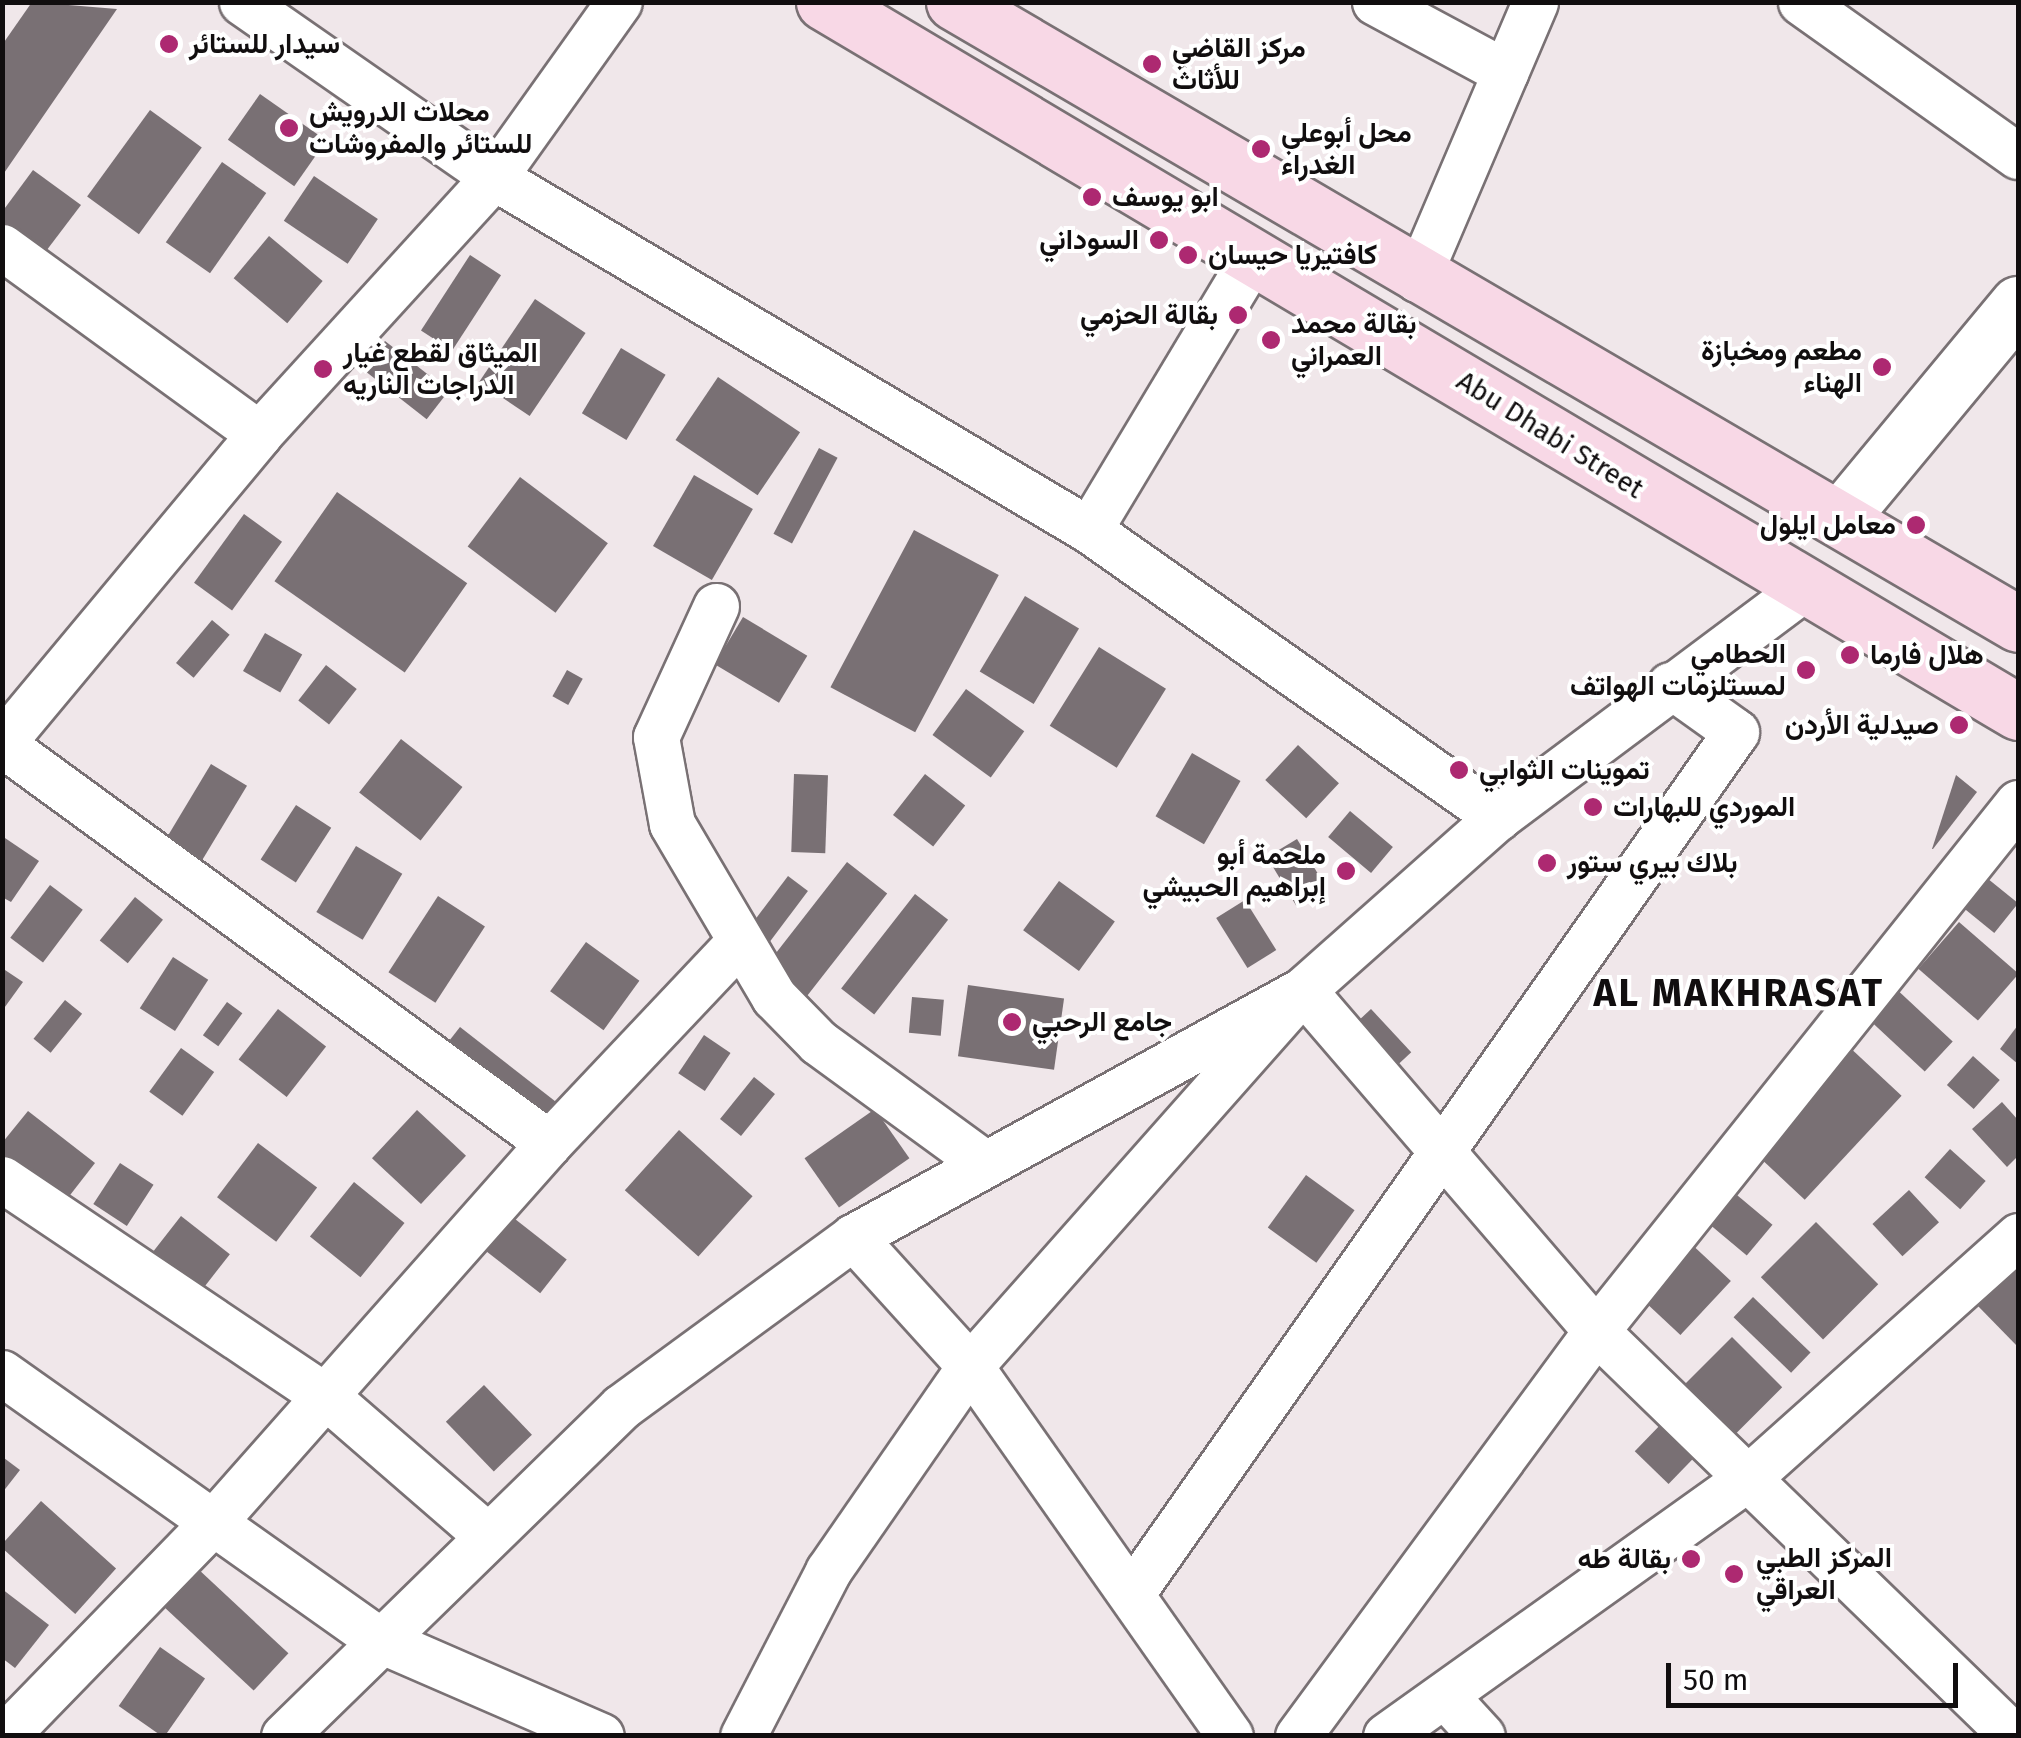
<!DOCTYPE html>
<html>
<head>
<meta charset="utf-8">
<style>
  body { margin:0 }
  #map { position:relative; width:2021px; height:1738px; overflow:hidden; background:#f0e7ea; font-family:"Fira Sans",Vazirmatn,sans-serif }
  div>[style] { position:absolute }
  .building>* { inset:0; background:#797074; transform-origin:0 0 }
  .roads { filter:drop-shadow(2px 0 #797174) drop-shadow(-2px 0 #797174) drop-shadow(0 2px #797174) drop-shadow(0 -2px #797174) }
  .minor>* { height:45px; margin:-22.5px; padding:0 22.5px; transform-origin:22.5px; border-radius:22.5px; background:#fff }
  .tertiary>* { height:55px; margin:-27.5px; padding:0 27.5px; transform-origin:27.5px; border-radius:27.5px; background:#fff }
  .secondary>* { height:55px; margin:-27.5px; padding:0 27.5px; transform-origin:27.5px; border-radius:27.5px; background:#f8d8e6 }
  .dots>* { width:28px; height:28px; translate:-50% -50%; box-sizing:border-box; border:5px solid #fff; border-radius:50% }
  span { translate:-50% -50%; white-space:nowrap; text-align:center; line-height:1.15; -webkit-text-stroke:8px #fff; paint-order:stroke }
  .poi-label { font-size:28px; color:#110e0f; font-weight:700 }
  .left { translate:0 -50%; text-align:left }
  .right { translate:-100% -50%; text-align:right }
  .street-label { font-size:28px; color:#110e0f }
  .district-label { font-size:38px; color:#110e0f; font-weight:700; letter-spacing:2.5px }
  .frame { position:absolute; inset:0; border:5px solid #110e0f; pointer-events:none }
  .scale { position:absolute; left:1666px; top:1663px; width:292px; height:45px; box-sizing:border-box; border:5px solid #110e0f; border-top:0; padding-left:12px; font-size:30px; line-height:35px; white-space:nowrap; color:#110e0f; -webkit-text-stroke:8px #fff; paint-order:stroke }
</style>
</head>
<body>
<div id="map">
  <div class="building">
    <div style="clip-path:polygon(32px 2px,117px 9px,2px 176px,2px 45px)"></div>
    <div style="left:260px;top:94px;width:81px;height:56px;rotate:35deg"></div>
    <div style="left:150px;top:110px;width:64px;height:107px;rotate:36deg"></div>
    <div style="left:222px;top:162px;width:54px;height:98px;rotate:35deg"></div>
    <div style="clip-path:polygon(33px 170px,81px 205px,37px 263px,2px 237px,2px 212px)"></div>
    <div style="left:314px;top:176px;width:77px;height:54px;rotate:34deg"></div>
    <div style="left:269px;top:236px;width:70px;height:55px;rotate:40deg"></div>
    <div style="left:470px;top:255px;width:37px;height:90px;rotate:33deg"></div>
    <div style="left:535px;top:299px;width:61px;height:100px;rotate:34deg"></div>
    <div style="left:385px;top:341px;width:81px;height:36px;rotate:38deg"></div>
    <div style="left:621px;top:348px;width:52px;height:76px;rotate:31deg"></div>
    <div style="left:718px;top:377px;width:99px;height:76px;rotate:34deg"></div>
    <div style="left:819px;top:448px;width:21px;height:97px;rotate:28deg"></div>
    <div style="left:694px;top:475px;width:68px;height:82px;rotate:30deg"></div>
    <div style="left:520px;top:477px;width:110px;height:87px;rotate:37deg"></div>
    <div style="left:337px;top:492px;width:159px;height:109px;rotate:35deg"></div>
    <div style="left:244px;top:514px;width:47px;height:85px;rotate:36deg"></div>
    <div style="left:914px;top:530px;width:96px;height:178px;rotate:28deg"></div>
    <div style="left:1025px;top:596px;width:63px;height:88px;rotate:31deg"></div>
    <div style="left:743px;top:617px;width:75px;height:55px;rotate:31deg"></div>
    <div style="left:212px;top:620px;width:23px;height:56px;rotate:40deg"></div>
    <div style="left:265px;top:633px;width:43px;height:44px;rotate:30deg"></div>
    <div style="left:1099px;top:647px;width:79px;height:93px;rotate:32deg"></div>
    <div style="left:326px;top:665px;width:39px;height:45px;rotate:38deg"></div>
    <div style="left:567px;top:670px;width:18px;height:30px;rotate:29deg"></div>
    <div style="left:966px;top:689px;width:72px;height:57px;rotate:36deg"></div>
    <div style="left:401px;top:739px;width:78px;height:68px;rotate:38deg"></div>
    <div style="left:1298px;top:745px;width:56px;height:48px;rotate:43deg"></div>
    <div style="left:1192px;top:753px;width:56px;height:73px;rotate:30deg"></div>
    <div style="left:211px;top:764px;width:42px;height:100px;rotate:31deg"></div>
    <div style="left:794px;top:774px;width:34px;height:78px;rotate:2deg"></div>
    <div style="left:925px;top:774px;width:51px;height:52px;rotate:38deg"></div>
    <div style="clip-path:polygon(1956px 775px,1977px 792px,1933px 849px,1932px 849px)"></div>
    <div style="left:296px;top:805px;width:42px;height:65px;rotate:33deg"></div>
    <div style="left:1350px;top:811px;width:56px;height:34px;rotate:40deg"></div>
    <div style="clip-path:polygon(2px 836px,39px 861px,11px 902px,2px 897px)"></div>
    <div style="left:1297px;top:839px;width:57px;height:35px;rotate:59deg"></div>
    <div style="left:356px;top:846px;width:54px;height:77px;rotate:31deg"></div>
    <div style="left:847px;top:862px;width:51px;height:135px;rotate:38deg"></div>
    <div style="left:1977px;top:870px;width:53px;height:38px;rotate:39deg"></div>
    <div style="left:788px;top:876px;width:25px;height:65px;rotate:37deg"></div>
    <div style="left:1059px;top:881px;width:69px;height:61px;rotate:36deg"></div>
    <div style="left:50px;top:885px;width:41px;height:66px;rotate:37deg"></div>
    <div style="left:915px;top:894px;width:42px;height:120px;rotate:38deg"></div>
    <div style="left:438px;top:896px;width:56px;height:91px;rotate:33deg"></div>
    <div style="left:135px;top:897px;width:36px;height:56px;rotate:39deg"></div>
    <div style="left:1245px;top:900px;width:59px;height:34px;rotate:58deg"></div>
    <div style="left:1959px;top:922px;width:79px;height:62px;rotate:41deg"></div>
    <div style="left:586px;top:942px;width:66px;height:61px;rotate:36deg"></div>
    <div style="left:173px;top:957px;width:42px;height:61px;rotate:33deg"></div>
    <div style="clip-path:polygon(2px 968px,23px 982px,2px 1011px)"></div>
    <div style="left:968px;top:985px;width:97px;height:72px;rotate:8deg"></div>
    <div style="left:1892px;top:985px;width:83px;height:41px;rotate:43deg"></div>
    <div style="left:912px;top:997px;width:32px;height:36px;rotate:5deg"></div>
    <div style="left:65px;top:1000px;width:22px;height:50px;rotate:39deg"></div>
    <div style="left:227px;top:1002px;width:19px;height:41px;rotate:36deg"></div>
    <div style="left:278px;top:1009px;width:61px;height:64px;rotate:38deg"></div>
    <div style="left:1371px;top:1009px;width:59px;height:25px;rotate:47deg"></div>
    <div style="clip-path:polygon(2018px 1025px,2018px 1064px,2000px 1049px)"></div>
    <div style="left:460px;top:1027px;width:122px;height:28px;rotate:38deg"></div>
    <div style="left:704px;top:1035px;width:32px;height:46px;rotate:34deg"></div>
    <div style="left:1846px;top:1044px;width:76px;height:142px;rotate:43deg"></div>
    <div style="left:181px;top:1048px;width:41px;height:54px;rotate:36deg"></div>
    <div style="left:1973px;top:1056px;width:36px;height:39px;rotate:42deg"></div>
    <div style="left:754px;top:1077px;width:27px;height:54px;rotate:39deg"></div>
    <div style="clip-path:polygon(2002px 1102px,2018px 1120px,2018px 1156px,2007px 1167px,1972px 1129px)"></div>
    <div style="left:875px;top:1109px;width:60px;height:86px;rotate:55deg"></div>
    <div style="left:417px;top:1110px;width:67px;height:66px;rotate:43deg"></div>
    <div style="clip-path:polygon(28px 1111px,95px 1163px,60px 1208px,2px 1163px,2px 1143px)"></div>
    <div style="left:679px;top:1130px;width:99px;height:81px;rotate:42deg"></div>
    <div style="left:258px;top:1143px;width:74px;height:68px;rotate:37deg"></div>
    <div style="left:1950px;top:1149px;width:48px;height:38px;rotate:42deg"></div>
    <div style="left:120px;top:1163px;width:40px;height:49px;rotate:33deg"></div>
    <div style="left:1306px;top:1175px;width:60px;height:65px;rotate:36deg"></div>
    <div style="left:354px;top:1182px;width:65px;height:70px;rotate:39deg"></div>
    <div style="left:1725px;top:1185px;width:62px;height:40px;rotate:40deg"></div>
    <div style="left:1909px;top:1190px;width:44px;height:50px;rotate:47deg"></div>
    <div style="left:506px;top:1212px;width:77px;height:43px;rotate:38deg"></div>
    <div style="left:181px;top:1216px;width:62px;height:53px;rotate:38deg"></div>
    <div style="left:1816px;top:1222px;width:88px;height:78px;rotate:45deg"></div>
    <div style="left:1687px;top:1240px;width:60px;height:74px;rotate:43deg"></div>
    <div style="clip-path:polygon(2016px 1266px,2018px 1268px,2018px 1347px,1977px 1305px)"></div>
    <div style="left:1753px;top:1297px;width:80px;height:28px;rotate:44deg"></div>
    <div style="left:1732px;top:1337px;width:71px;height:71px;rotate:45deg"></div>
    <div style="left:484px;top:1385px;width:69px;height:53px;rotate:46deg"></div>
    <div style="left:1666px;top:1419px;width:47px;height:45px;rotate:44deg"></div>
    <div style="clip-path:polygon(4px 1458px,20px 1470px,2px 1493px,2px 1460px)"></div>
    <div style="left:41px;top:1501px;width:101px;height:61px;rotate:42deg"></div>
    <div style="left:197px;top:1568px;width:125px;height:51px;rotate:43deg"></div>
    <div style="clip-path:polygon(2px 1589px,49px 1625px,15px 1668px,2px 1658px)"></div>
    <div style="left:160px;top:1647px;width:55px;height:72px;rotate:35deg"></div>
  </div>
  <div class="roads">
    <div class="minor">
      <div style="left:242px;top:2px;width:307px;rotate:34.8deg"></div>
      <div style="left:494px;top:177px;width:692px;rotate:30.68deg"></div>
      <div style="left:1089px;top:530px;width:500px;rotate:35.1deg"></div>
      <div style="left:1375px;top:2px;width:148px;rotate:28.3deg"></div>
      <div style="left:1801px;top:2px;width:266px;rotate:35.4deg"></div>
      <div style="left:2px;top:247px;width:318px;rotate:36deg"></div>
      <div style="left:1417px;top:279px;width:301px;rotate:-66.9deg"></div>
      <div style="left:1089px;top:530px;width:322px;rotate:-59deg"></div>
      <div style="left:716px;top:606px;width:144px;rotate:114.6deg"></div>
      <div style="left:656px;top:737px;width:88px;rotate:79.6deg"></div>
      <div style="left:672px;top:824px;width:201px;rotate:59.5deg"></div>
      <div style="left:774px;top:997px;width:63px;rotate:45.6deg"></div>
      <div style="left:818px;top:1042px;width:205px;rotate:36.1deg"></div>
      <div style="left:2px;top:743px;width:402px;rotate:-50.2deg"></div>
      <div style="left:259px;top:434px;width:348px;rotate:-47.6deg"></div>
      <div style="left:494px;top:177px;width:215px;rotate:-54.5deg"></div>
      <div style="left:2px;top:744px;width:677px;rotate:36.11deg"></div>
      <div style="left:549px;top:1143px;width:502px;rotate:131.53deg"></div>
      <div style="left:216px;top:1519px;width:303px;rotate:134.2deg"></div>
      <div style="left:549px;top:1143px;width:274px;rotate:-46.6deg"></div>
      <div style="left:2px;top:1179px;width:391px;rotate:33.9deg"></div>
      <div style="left:327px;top:1397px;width:206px;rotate:40.9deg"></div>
      <div style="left:853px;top:1237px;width:174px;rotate:47.8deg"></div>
      <div style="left:970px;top:1366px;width:452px;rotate:54.9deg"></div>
      <div style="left:2px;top:1373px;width:461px;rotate:35.3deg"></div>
      <div style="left:378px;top:1639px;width:243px;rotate:23.5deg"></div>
      <div style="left:1134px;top:1590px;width:1048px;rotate:-54.95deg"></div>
      <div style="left:1736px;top:732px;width:81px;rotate:-144.5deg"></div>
      <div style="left:1448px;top:1699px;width:50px;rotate:47.4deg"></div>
      <div style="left:284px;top:1736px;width:471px;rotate:-44.3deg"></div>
      <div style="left:621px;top:1407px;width:288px;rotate:-36.2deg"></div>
      <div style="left:853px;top:1237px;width:513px;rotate:-28.76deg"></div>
      <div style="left:1303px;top:990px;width:261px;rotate:-41.6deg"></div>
      <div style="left:1498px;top:817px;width:379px;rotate:-36.8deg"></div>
      <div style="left:743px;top:1736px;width:186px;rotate:-62.7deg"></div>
      <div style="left:828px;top:1571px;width:249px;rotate:-55.3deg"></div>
      <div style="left:970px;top:1366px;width:502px;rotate:-48.47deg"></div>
      <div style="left:1303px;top:990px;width:450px;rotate:49.3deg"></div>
      <div style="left:1596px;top:1331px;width:581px;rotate:44.16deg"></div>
      <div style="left:1298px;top:1736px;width:503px;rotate:-53.65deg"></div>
      <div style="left:1596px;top:1331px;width:676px;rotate:-51.37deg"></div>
      <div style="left:1386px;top:1736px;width:447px;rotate:-35.5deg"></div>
      <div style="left:1750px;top:1476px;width:360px;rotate:-41.8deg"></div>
    </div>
    <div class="tertiary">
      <div style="left:1841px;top:517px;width:277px;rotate:-50.3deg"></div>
    </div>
    <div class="secondary">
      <div style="left:824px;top:2px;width:1389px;rotate:30.74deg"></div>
      <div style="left:954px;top:2px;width:1232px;rotate:30.31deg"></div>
    </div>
  </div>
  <div class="dots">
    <div style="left:169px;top:44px;background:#ad2971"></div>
    <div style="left:1152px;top:64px;background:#ad2971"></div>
    <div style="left:289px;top:128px;background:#ad2971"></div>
    <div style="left:1261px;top:149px;background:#ad2971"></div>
    <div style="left:1092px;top:197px;background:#ad2971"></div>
    <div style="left:1159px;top:240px;background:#ad2971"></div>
    <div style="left:1188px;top:255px;background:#ad2971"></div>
    <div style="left:1238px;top:315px;background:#ad2971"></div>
    <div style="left:1271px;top:340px;background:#ad2971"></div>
    <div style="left:1882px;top:367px;background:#ad2971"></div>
    <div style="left:323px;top:369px;background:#ad2971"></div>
    <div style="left:1916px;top:525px;background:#ad2971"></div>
    <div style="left:1850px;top:655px;background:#ad2971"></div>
    <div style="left:1806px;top:670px;background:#ad2971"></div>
    <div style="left:1959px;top:725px;background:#ad2971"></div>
    <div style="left:1459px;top:770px;background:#ad2971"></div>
    <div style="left:1593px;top:807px;background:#ad2971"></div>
    <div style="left:1547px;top:863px;background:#ad2971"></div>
    <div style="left:1346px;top:871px;background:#ad2971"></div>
    <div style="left:1012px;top:1022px;background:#ad2971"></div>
    <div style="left:1691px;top:1559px;background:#ad2971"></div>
    <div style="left:1734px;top:1574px;background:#ad2971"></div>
  </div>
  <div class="poi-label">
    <span class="left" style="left:189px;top:44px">سيدار للستائر</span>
    <span class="left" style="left:1172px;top:64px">مركز القاضي<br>للأثاث</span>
    <span class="left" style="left:309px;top:128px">محلات الدرويش<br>للستائر والمفروشات</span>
    <span class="left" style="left:1281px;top:149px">محل أبوعلي<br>الغدراء</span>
    <span class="left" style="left:1112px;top:197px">ابو يوسف</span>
    <span class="right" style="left:1139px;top:240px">السوداني</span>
    <span class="left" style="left:1208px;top:255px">كافتيريا حيسان</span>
    <span class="right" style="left:1218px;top:315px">بقالة الحزمي</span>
    <span class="left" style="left:1291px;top:340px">بقالة محمد<br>العمراني</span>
    <span class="right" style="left:1862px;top:367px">مطعم ومخبازة<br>الهناء</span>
    <span class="left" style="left:343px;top:369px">الميثاق لقطع غيار<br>الدراجات الناريه</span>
    <span class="right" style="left:1896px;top:525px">معامل ايلول</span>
    <span class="right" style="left:1786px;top:670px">الحطامي<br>لمستلزمات الهواتف</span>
    <span class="left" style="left:1870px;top:655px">هلال فارما</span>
    <span class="right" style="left:1939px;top:725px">صيدلية الأردن</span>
    <span class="left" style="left:1479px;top:770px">تموينات الثوابي</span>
    <span class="left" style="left:1613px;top:807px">الموردي للبهارات</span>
    <span class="right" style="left:1326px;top:871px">ملحمة أبو<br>إبراهيم الحبيشي</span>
    <span class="left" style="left:1567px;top:863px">بلاك بيري ستور</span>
    <span class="left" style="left:1032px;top:1022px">جامع الرحبي</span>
    <span class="left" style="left:1756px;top:1574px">المركز الطبي<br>العراقي</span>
    <span class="right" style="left:1671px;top:1559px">بقالة طه</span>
  </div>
  <div class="street-label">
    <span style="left:1550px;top:435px;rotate:32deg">Abu Dhabi Street</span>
  </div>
  <div class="district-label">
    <span style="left:1739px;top:994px">AL MAKHRASAT</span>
  </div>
  <div class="frame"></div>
  <div class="scale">50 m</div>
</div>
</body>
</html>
